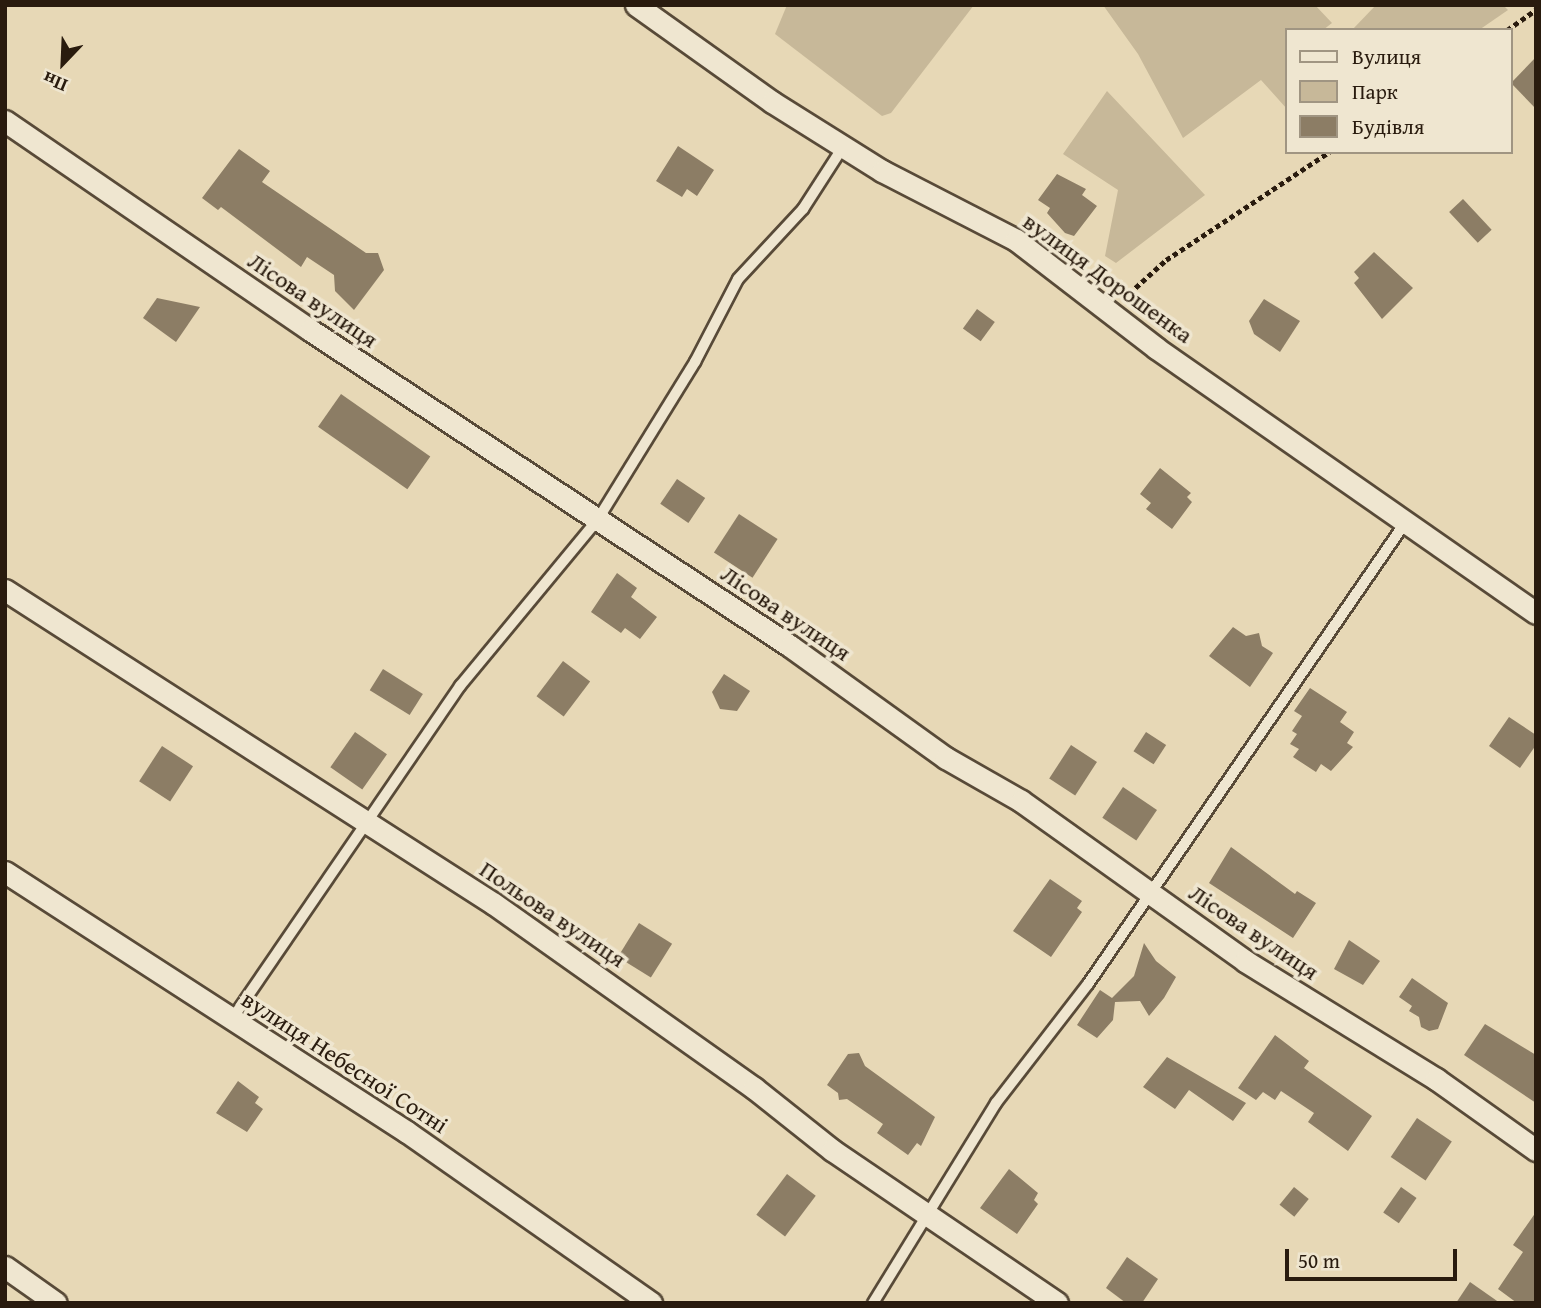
<!DOCTYPE html>
<html>
<head>
<meta charset="utf-8">
<style>
  body { margin:0 }
  #map { position:relative; width:1541px; height:1308px; overflow:hidden; background:#e7d8b6; font-family:"Gentium Book Plus",serif }
  div>[style] { position:absolute }
  .green>* { inset:0; background:#c7b899 }
  .building>* { inset:0; background:#8c7d65; transform-origin:0 0 }
  .path>* { height:4.5px; margin-top:-2.25px; transform-origin:0; background:repeating-linear-gradient(90deg,#291b0e 0 5px,transparent 0 8.5px) }
  .roads { filter:drop-shadow(2px 0 #584a38) drop-shadow(-2px 0 #584a38) drop-shadow(0 2px #584a38) drop-shadow(0 -2px #584a38) }
  .lane>* { height:10px; margin:-5px; padding:0 5px; transform-origin:5px; border-radius:5px; background:#efe6d0 }
  .street>* { height:21px; margin:-10.5px; padding:0 10.5px; transform-origin:10.5px; border-radius:10.5px; background:#efe6d0 }
  span { translate:-50% -50%; white-space:nowrap; text-align:center; line-height:1.15; -webkit-text-stroke:7px #efe6d0; paint-order:stroke }
  .street-label { font-size:24px; color:#291b0e }
  .frame { position:absolute; inset:0; border:7px solid #291b0e; pointer-events:none }
  .legend { position:absolute; left:1285px; top:28px; width:228px; height:126px; box-sizing:border-box; background:#efe6d0; border:2px solid #a09582; margin:0; padding:9px 12px; list-style:none; font-size:21px; color:#291b0e }
  .legend li { display:flex; align-items:center; gap:14px; height:35px }
  .legend b { width:35px; border:2px solid #a09582 }
  .north { position:absolute; left:28px; top:28px; width:70px; height:70px; -webkit-text-stroke:5px #efe6d0; paint-order:stroke; rotate:203deg; font-size:19px; font-weight:700; line-height:28px; text-align:center; color:#291b0e }
  .north::after { content:''; display:block; margin:auto; width:24px; height:32px; background:#291b0e; clip-path:polygon(50% 0,100% 100%,50% 72%,0 100%) }
  .scale { position:absolute; left:1285px; top:1249px; width:172px; height:32px; box-sizing:border-box; border:4px solid #291b0e; border-top:0; padding-left:9px; font-size:21px; line-height:24px; white-space:nowrap; color:#291b0e; -webkit-text-stroke:5px #efe6d0; paint-order:stroke }
</style>
</head>
<body>
<div id="map">
  <div class="green">
    <div style="clip-path:polygon(787px 5px,974px 5px,891px 113px,882px 116px,775px 34px)"></div>
    <div style="clip-path:polygon(1103px 5px,1315px 5px,1332px 23px,1323px 30px,1287px 30px,1287px 109px,1261px 80px,1183px 138px,1138px 54px)"></div>
    <div style="clip-path:polygon(1376px 5px,1503px 5px,1508px 10px,1479px 30px,1352px 30px)"></div>
    <div style="clip-path:polygon(1107px 91px,1205px 195px,1116px 263px,1105px 256px,1118px 190px,1063px 154px)"></div>
  </div>
  <div class="building">
    <div style="clip-path:polygon(1536px 57px,1536px 109px,1511px 83px)"></div>
    <div style="clip-path:polygon(678px 146px,714px 170px,697px 196px,687px 189px,682px 197px,656px 181px)"></div>
    <div style="clip-path:polygon(239px 149px,270px 171px,262px 182px,366px 253px,378px 253px,384px 270px,354px 310px,335px 291px,334px 275px,307px 257px,301px 267px,221px 207px,218px 210px,202px 198px)"></div>
    <div style="clip-path:polygon(1057px 174px,1086px 189px,1082px 195px,1097px 206px,1074px 236px,1065px 233px,1047px 213px,1050px 208px,1038px 200px)"></div>
    <div style="left:1463px;top:199px;width:42px;height:19px;rotate:47deg"></div>
    <div style="clip-path:polygon(1374px 252px,1413px 288px,1382px 319px,1354px 283px,1359px 278px,1354px 272px)"></div>
    <div style="clip-path:polygon(157px 298px,200px 307px,176px 342px,143px 318px)"></div>
    <div style="clip-path:polygon(1264px 299px,1300px 321px,1280px 352px,1254px 334px,1249px 321px)"></div>
    <div style="left:977px;top:309px;width:22px;height:24px;rotate:36deg"></div>
    <div style="left:341px;top:394px;width:109px;height:40px;rotate:35deg"></div>
    <div style="clip-path:polygon(1160px 468px,1191px 493px,1187px 497px,1192px 502px,1172px 529px,1146px 509px,1151px 503px,1140px 494px)"></div>
    <div style="left:677px;top:479px;width:34px;height:30px;rotate:34deg"></div>
    <div style="left:739px;top:514px;width:46px;height:46px;rotate:33deg"></div>
    <div style="clip-path:polygon(617px 573px,637px 588px,631px 597px,657px 617px,640px 639px,625px 628px,621px 633px,591px 612px)"></div>
    <div style="clip-path:polygon(1233px 627px,1246px 636px,1259px 633px,1262px 646px,1273px 653px,1250px 687px,1209px 656px)"></div>
    <div style="left:563px;top:661px;width:34px;height:44px;rotate:37deg"></div>
    <div style="left:383px;top:669px;width:47px;height:25px;rotate:32deg"></div>
    <div style="clip-path:polygon(724px 674px,750px 691px,737px 711px,720px 709px,712px 692px)"></div>
    <div style="clip-path:polygon(1310px 688px,1347px 712px,1340px 722px,1354px 732px,1347px 743px,1353px 747px,1331px 771px,1321px 764px,1316px 772px,1293px 757px,1299px 749px,1290px 744px,1297px 734px,1292px 731px,1302px 716px,1294px 711px)"></div>
    <div style="clip-path:polygon(1509px 717px,1536px 735px,1536px 745px,1520px 768px,1489px 746px)"></div>
    <div style="left:355px;top:732px;width:39px;height:43px;rotate:35deg"></div>
    <div style="left:1146px;top:732px;width:24px;height:23px;rotate:33deg"></div>
    <div style="left:1071px;top:745px;width:31px;height:40px;rotate:33deg"></div>
    <div style="left:162px;top:746px;width:37px;height:42px;rotate:33deg"></div>
    <div style="left:1123px;top:787px;width:41px;height:37px;rotate:34deg"></div>
    <div style="clip-path:polygon(1231px 847px,1295px 894px,1297px 891px,1316px 903px,1293px 938px,1209px 883px)"></div>
    <div style="clip-path:polygon(1050px 879px,1082px 901px,1077px 908px,1082px 912px,1051px 957px,1013px 931px)"></div>
    <div style="left:639px;top:923px;width:39px;height:40px;rotate:32deg"></div>
    <div style="clip-path:polygon(1349px 940px,1380px 961px,1363px 985px,1334px 969px)"></div>
    <div style="clip-path:polygon(1144px 943px,1156px 961px,1176px 977px,1164px 998px,1149px 1016px,1140px 1001px,1115px 1002px,1113px 1020px,1097px 1038px,1077px 1025px,1100px 990px,1112px 998px,1134px 976px)"></div>
    <div style="clip-path:polygon(1412px 978px,1448px 1003px,1438px 1029px,1429px 1031px,1421px 1027px,1419px 1017px,1409px 1011px,1412px 1006px,1399px 997px)"></div>
    <div style="clip-path:polygon(1485px 1024px,1536px 1055px,1536px 1103px,1464px 1055px)"></div>
    <div style="clip-path:polygon(1275px 1035px,1309px 1061px,1304px 1068px,1372px 1116px,1348px 1151px,1308px 1122px,1314px 1113px,1281px 1091px,1275px 1100px,1263px 1092px,1256px 1100px,1238px 1088px)"></div>
    <div style="clip-path:polygon(859px 1053px,865px 1066px,935px 1117px,921px 1146px,917px 1143px,908px 1155px,877px 1133px,883px 1124px,847px 1099px,839px 1100px,838px 1093px,827px 1085px,848px 1054px)"></div>
    <div style="clip-path:polygon(1167px 1057px,1246px 1103px,1233px 1121px,1189px 1090px,1175px 1109px,1143px 1087px)"></div>
    <div style="clip-path:polygon(238px 1081px,259px 1097px,255px 1103px,263px 1109px,247px 1132px,216px 1113px)"></div>
    <div style="left:1417px;top:1118px;width:42px;height:47px;rotate:34deg"></div>
    <div style="clip-path:polygon(1009px 1169px,1038px 1193px,1034px 1200px,1038px 1204px,1017px 1234px,980px 1208px)"></div>
    <div style="left:787px;top:1174px;width:36px;height:51px;rotate:37deg"></div>
    <div style="left:1294px;top:1187px;width:19px;height:23px;rotate:39deg"></div>
    <div style="left:1401px;top:1187px;width:19px;height:31px;rotate:35deg"></div>
    <div style="clip-path:polygon(1536px 1212px,1536px 1303px,1517px 1303px,1498px 1289px,1523px 1252px,1513px 1245px)"></div>
    <div style="clip-path:polygon(1127px 1257px,1158px 1279px,1142px 1303px,1126px 1303px,1106px 1288px)"></div>
    <div style="clip-path:polygon(1470px 1282px,1500px 1303px,1456px 1303px)"></div>
  </div>
  <div class="path">
    <div style="left:1507px;top:30px;width:35px;rotate:-35deg"></div>
    <div style="left:1123px;top:299px;width:58px;rotate:-42.2deg"></div>
    <div style="left:1166px;top:260px;width:196px;rotate:-33.5deg"></div>
  </div>
  <div class="roads">
    <div class="lane">
      <div style="left:232px;top:1019px;width:404px;rotate:-55.6deg"></div>
      <div style="left:460px;top:686px;width:217px;rotate:-50.4deg"></div>
      <div style="left:598px;top:519px;width:185px;rotate:-58.3deg"></div>
      <div style="left:695px;top:362px;width:93px;rotate:-62.6deg"></div>
      <div style="left:738px;top:279px;width:96px;rotate:-47.1deg"></div>
      <div style="left:803px;top:209px;width:74px;rotate:-57.2deg"></div>
      <div style="left:873px;top:1303px;width:235px;rotate:-58.4deg"></div>
      <div style="left:996px;top:1103px;width:150px;rotate:-52.3deg"></div>
      <div style="left:1088px;top:984px;width:559px;rotate:-55.49deg"></div>
    </div>
    <div class="street">
      <div style="left:636px;top:5px;width:167px;rotate:35.5deg"></div>
      <div style="left:772px;top:102px;width:130px;rotate:32.1deg"></div>
      <div style="left:882px;top:171px;width:151px;rotate:27.2deg"></div>
      <div style="left:1016px;top:240px;width:177px;rotate:37.6deg"></div>
      <div style="left:1156px;top:348px;width:463px;rotate:34.9deg"></div>
      <div style="left:5px;top:121px;width:370px;rotate:34.4deg"></div>
      <div style="left:310px;top:330px;width:575px;rotate:33.36deg"></div>
      <div style="left:790px;top:646px;width:192px;rotate:35.7deg"></div>
      <div style="left:946px;top:758px;width:86px;rotate:29.8deg"></div>
      <div style="left:1021px;top:801px;width:275px;rotate:35.5deg"></div>
      <div style="left:1245px;top:961px;width:225px;rotate:31.7deg"></div>
      <div style="left:1436px;top:1079px;width:123px;rotate:35.4deg"></div>
      <div style="left:5px;top:590px;width:581px;rotate:32.71deg"></div>
      <div style="left:494px;top:904px;width:319px;rotate:35.3deg"></div>
      <div style="left:754px;top:1088px;width:100px;rotate:38.5deg"></div>
      <div style="left:832px;top:1150px;width:272px;rotate:34.2deg"></div>
      <div style="left:5px;top:872px;width:479px;rotate:32.9deg"></div>
      <div style="left:407px;top:1132px;width:298px;rotate:35deg"></div>
      <div style="left:5px;top:1267px;width:62px;rotate:35.2deg"></div>
    </div>
  </div>
  <div class="street-label">
    <span style="left:1108px;top:278px;rotate:36deg">вулиця Дорошенка</span>
    <span style="left:313px;top:300px;rotate:34deg">Лісова вулиця</span>
    <span style="left:786px;top:613px;rotate:34deg">Лісова вулиця</span>
    <span style="left:553px;top:914px;rotate:34deg">Польова вулиця</span>
    <span style="left:1254px;top:932px;rotate:34deg">Лісова вулиця</span>
    <span style="left:345px;top:1062px;rotate:33deg">вулиця Небесної Сотні</span>
  </div>
  <div class="frame"></div>
  <ul class="legend">
  <li><b style="height:9px;background:#efe6d0"></b>Вулиця</li>
  <li><b style="height:19px;background:#c7b899"></b>Парк</li>
  <li><b style="height:19px;background:#8c7d65"></b>Будівля</li>
  </ul>
  <div class="north">Пн</div>
  <div class="scale">50 m</div>
</div>
</body>
</html>
